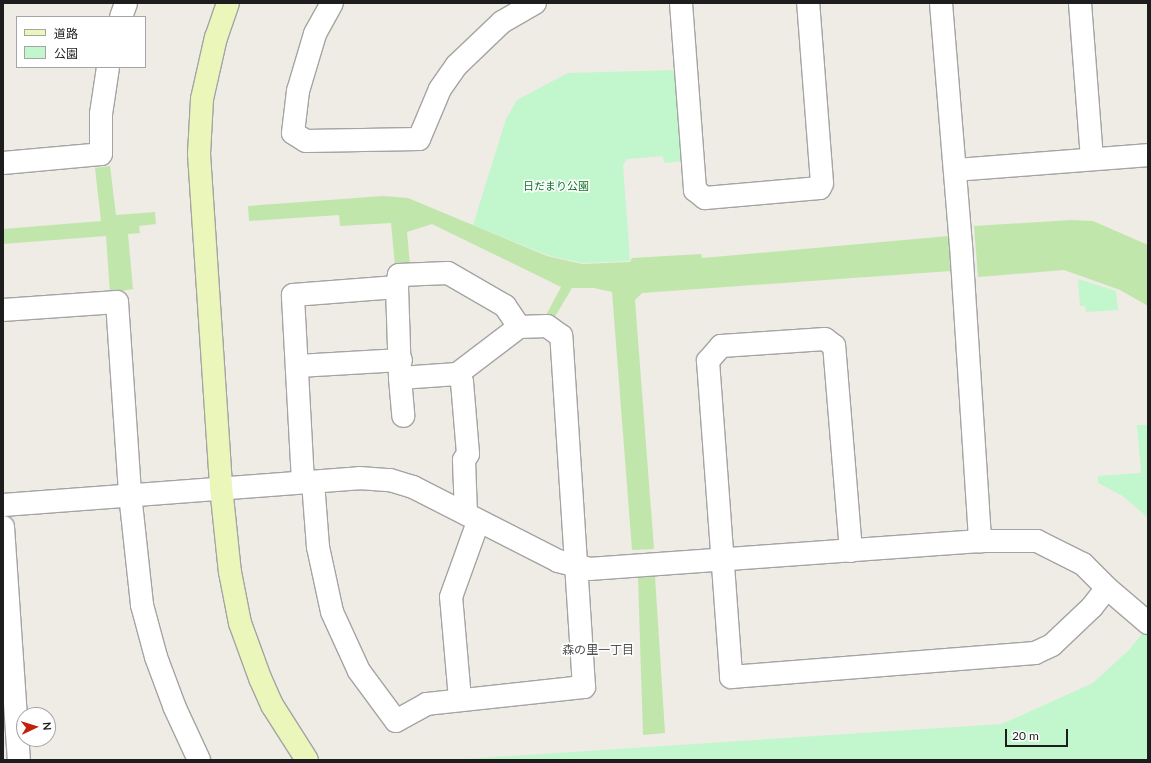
<!DOCTYPE html>
<html>
<head>
<meta charset="utf-8">
<style>
  body { margin:0 }
  #map { position:relative; width:1151px; height:763px; overflow:hidden; background:#eeece4; font-family:Lato,"Noto Sans JP",sans-serif }
  div>[style] { position:absolute }
  .grass>* { inset:0; background:#c1e6ac }
  .park>* { inset:0; background:#c2f6cd }
  .roads { filter:drop-shadow(1px 0 #a4a4a4) drop-shadow(-1px 0 #a4a4a4) drop-shadow(0 1px #a4a4a4) drop-shadow(0 -1px #a4a4a4) }
  .street>* { height:22px; margin:-11px; padding:0 11px; transform-origin:11px; border-radius:11px; background:#fff }
  .secondary>* { height:22px; margin:-11px; padding:0 11px; transform-origin:11px; border-radius:11px; background:#ebf6ba }
  span { translate:-50% -50%; white-space:nowrap; text-align:center; line-height:1.15; -webkit-text-stroke:3px #fff; paint-order:stroke }
  .park-label { font-size:11px; color:#117527 }
  .neighbourhood-label { font-size:12px; color:#505050 }
  .frame { position:absolute; inset:0; border:4px solid #1d1d1d; pointer-events:none }
  .legend { position:absolute; left:16px; top:16px; width:130px; height:52px; box-sizing:border-box; background:#fff; border:1px solid #a5a5a5; margin:0; padding:5px 7px; list-style:none; font-size:12px; color:#1d1d1d }
  .legend li { display:flex; align-items:center; gap:8px; height:20px }
  .legend b { width:20px; border:1px solid #a5a5a5 }
  .north { position:absolute; left:16px; top:707px; width:40px; height:40px; box-sizing:border-box; background:#fff; border:1px solid #a5a5a5; border-radius:50%; rotate:86deg; font-size:11px; font-weight:700; line-height:16px; text-align:center; color:#1d1d1d }
  .north::after { content:''; display:block; margin:auto; width:14px; height:18px; background:#c0220b; clip-path:polygon(50% 0,100% 100%,50% 72%,0 100%) }
  .scale { position:absolute; left:1005px; top:729px; width:63px; height:18px; box-sizing:border-box; border:2px solid #1d1d1d; border-top:0; padding-left:5px; font-size:12px; line-height:14px; white-space:nowrap; color:#1d1d1d; -webkit-text-stroke:3px #fff; paint-order:stroke }
</style>
</head>
<body>
<div id="map">
  <div class="grass">
    <div style="clip-path:polygon(110px 166px,116px 215px,155px 212px,156px 224px,139px 226px,140px 233px,128px 234px,133px 289px,110px 293px,106px 236px,3px 244px,3px 229px,101px 221px,95px 168px)"></div>
    <div style="clip-path:polygon(383px 196px,408px 198px,547px 256px,582px 264px,630px 262px,632px 258px,701px 254px,702px 258px,949px 236px,951px 271px,642px 293px,635px 300px,654px 549px,632px 550px,612px 292px,594px 288px,572px 288px,553px 320px,544px 319px,561px 287px,432px 224px,407px 232px,410px 265px,395px 266px,391px 223px,340px 226px,339px 215px,249px 221px,248px 206px)"></div>
    <div style="clip-path:polygon(1071px 220px,1093px 221px,1148px 245px,1148px 306px,1120px 290px,1064px 270px,978px 277px,974px 226px)"></div>
    <div style="clip-path:polygon(655px 576px,665px 733px,643px 735px,638px 578px)"></div>
  </div>
  <div class="park">
    <div style="clip-path:polygon(679px 70px,684px 161px,664px 163px,663px 156px,627px 159px,623px 165px,630px 261px,582px 263px,547px 255px,473px 225px,506px 119px,517px 100px,568px 73px)"></div>
    <div style="clip-path:polygon(1078px 279px,1116px 291px,1118px 310px,1086px 312px,1085px 306px,1080px 306px)"></div>
    <div style="clip-path:polygon(1137px 425px,1148px 425px,1148px 518px,1123px 496px,1098px 483px,1098px 476px,1141px 473px)"></div>
    <div style="clip-path:polygon(1145px 630px,1148px 631px,1148px 760px,449px 760px,1002px 724px,1093px 683px,1129px 650px)"></div>
  </div>
  <div class="roads">
    <div class="street">
      <div style="left:332px;top:3px;width:35px;rotate:119deg"></div>
      <div style="left:315px;top:34px;width:59px;rotate:106.6deg"></div>
      <div style="left:298px;top:91px;width:42px;rotate:96.8deg"></div>
      <div style="left:293px;top:133px;width:15px;rotate:32deg"></div>
      <div style="left:306px;top:141px;width:113px;rotate:-1deg"></div>
      <div style="left:419px;top:139px;width:54px;rotate:-67.2deg"></div>
      <div style="left:440px;top:89px;width:29px;rotate:-55deg"></div>
      <div style="left:457px;top:65px;width:62px;rotate:-43.7deg"></div>
      <div style="left:502px;top:22px;width:38px;rotate:-30deg"></div>
      <div style="left:681px;top:3px;width:188px;rotate:85.7deg"></div>
      <div style="left:695px;top:190px;width:13px;rotate:39deg"></div>
      <div style="left:705px;top:198px;width:115px;rotate:-5deg"></div>
      <div style="left:820px;top:188px;width:5px;rotate:-68deg"></div>
      <div style="left:822px;top:183px;width:181px;rotate:-94.4deg"></div>
      <div style="left:941px;top:3px;width:243px;rotate:85.3deg"></div>
      <div style="left:961px;top:245px;width:297px;rotate:86.3deg"></div>
      <div style="left:1080px;top:3px;width:155px;rotate:85.6deg"></div>
      <div style="left:121px;top:17px;width:15px;rotate:-70deg"></div>
      <div style="left:3px;top:163px;width:98px;rotate:-5.2deg"></div>
      <div style="left:101px;top:154px;width:40px;rotate:-90deg"></div>
      <div style="left:101px;top:114px;width:48px;rotate:-81.5deg"></div>
      <div style="left:955px;top:170px;width:194px;rotate:-4.4deg"></div>
      <div style="left:397px;top:287px;width:12px;rotate:-81deg"></div>
      <div style="left:399px;top:275px;width:49px;rotate:-2.3deg"></div>
      <div style="left:448px;top:273px;width:66px;rotate:30.1deg"></div>
      <div style="left:505px;top:306px;width:25px;rotate:56deg"></div>
      <div style="left:3px;top:310px;width:114px;rotate:-4deg"></div>
      <div style="left:117px;top:302px;width:192px;rotate:86.1deg"></div>
      <div style="left:130px;top:494px;width:112px;rotate:83.8deg"></div>
      <div style="left:142px;top:605px;width:54px;rotate:74.9deg"></div>
      <div style="left:156px;top:657px;width:54px;rotate:69.6deg"></div>
      <div style="left:175px;top:708px;width:57px;rotate:65.2deg"></div>
      <div style="left:298px;top:366px;width:103px;rotate:-3.3deg"></div>
      <div style="left:457px;top:374px;width:9px;rotate:58deg"></div>
      <div style="left:462px;top:382px;width:72px;rotate:85.2deg"></div>
      <div style="left:468px;top:454px;width:7px;rotate:124deg"></div>
      <div style="left:464px;top:460px;width:54px;rotate:87.9deg"></div>
      <div style="left:303px;top:482px;width:187px;rotate:-93.1deg"></div>
      <div style="left:293px;top:295px;width:104px;rotate:-4.4deg"></div>
      <div style="left:397px;top:287px;width:91px;rotate:88.1deg"></div>
      <div style="left:313px;top:482px;width:65px;rotate:85.6deg"></div>
      <div style="left:318px;top:547px;width:66px;rotate:77.8deg"></div>
      <div style="left:332px;top:612px;width:65px;rotate:65.4deg"></div>
      <div style="left:359px;top:671px;width:62px;rotate:53.5deg"></div>
      <div style="left:396px;top:721px;width:35px;rotate:-29deg"></div>
      <div style="left:427px;top:704px;width:158px;rotate:-6.2deg"></div>
      <div style="left:584px;top:687px;width:352px;rotate:-93.7deg"></div>
      <div style="left:561px;top:336px;width:17px;rotate:-144deg"></div>
      <div style="left:547px;top:326px;width:28px;rotate:178deg"></div>
      <div style="left:519px;top:327px;width:78px;rotate:142.8deg"></div>
      <div style="left:457px;top:374px;width:57px;rotate:176deg"></div>
      <div style="left:400px;top:378px;width:38px;rotate:85deg"></div>
      <div style="left:3px;top:505px;width:357px;rotate:-4.3deg"></div>
      <div style="left:359px;top:478px;width:31px;rotate:4deg"></div>
      <div style="left:390px;top:480px;width:24px;rotate:17deg"></div>
      <div style="left:413px;top:487px;width:163px;rotate:27deg"></div>
      <div style="left:558px;top:561px;width:32px;rotate:14deg"></div>
      <div style="left:589px;top:569px;width:392px;rotate:-4.1deg"></div>
      <div style="left:980px;top:541px;width:57px"></div>
      <div style="left:1037px;top:541px;width:51px;rotate:26.6deg"></div>
      <div style="left:1083px;top:564px;width:34px;rotate:45deg"></div>
      <div style="left:1107px;top:588px;width:54px;rotate:40.5deg"></div>
      <div style="left:3px;top:527px;width:234px;rotate:86.1deg"></div>
      <div style="left:851px;top:551px;width:206px;rotate:-94.7deg"></div>
      <div style="left:834px;top:346px;width:11px;rotate:-142deg"></div>
      <div style="left:825px;top:339px;width:104px;rotate:176.1deg"></div>
      <div style="left:721px;top:346px;width:20px;rotate:131deg"></div>
      <div style="left:708px;top:361px;width:317px;rotate:85.8deg"></div>
      <div style="left:731px;top:677px;width:305px;rotate:-4.5deg"></div>
      <div style="left:1035px;top:653px;width:19px;rotate:-25deg"></div>
      <div style="left:1052px;top:645px;width:55px;rotate:-43.5deg"></div>
      <div style="left:1092px;top:607px;width:24px;rotate:-52deg"></div>
      <div style="left:460px;top:699px;width:102px;rotate:-95deg"></div>
      <div style="left:451px;top:597px;width:80px;rotate:-70.2deg"></div>
    </div>
    <div class="secondary">
      <div style="left:228px;top:3px;width:36px;rotate:109deg"></div>
      <div style="left:216px;top:37px;width:64px;rotate:102.7deg"></div>
      <div style="left:202px;top:99px;width:55px;rotate:93.1deg"></div>
      <div style="left:199px;top:154px;width:334px;rotate:86.2deg"></div>
      <div style="left:221px;top:487px;width:85px;rotate:84deg"></div>
      <div style="left:230px;top:572px;width:52px;rotate:78.9deg"></div>
      <div style="left:240px;top:623px;width:59px;rotate:70deg"></div>
      <div style="left:260px;top:678px;width:30px;rotate:66deg"></div>
      <div style="left:272px;top:705px;width:65px;rotate:57.5deg"></div>
    </div>
  </div>
  <div class="park-label">
    <span style="left:556px;top:186px">日だまり公園</span>
  </div>
  <div class="neighbourhood-label">
    <span style="left:598px;top:650px">森の里一丁目</span>
  </div>
  <div class="frame"></div>
  <ul class="legend">
  <li><b style="height:5px;background:#ebf6ba"></b>道路</li>
  <li><b style="height:11px;background:#c2f6cd"></b>公園</li>
  </ul>
  <div class="north">N</div>
  <div class="scale">20 m</div>
</div>
</body>
</html>
